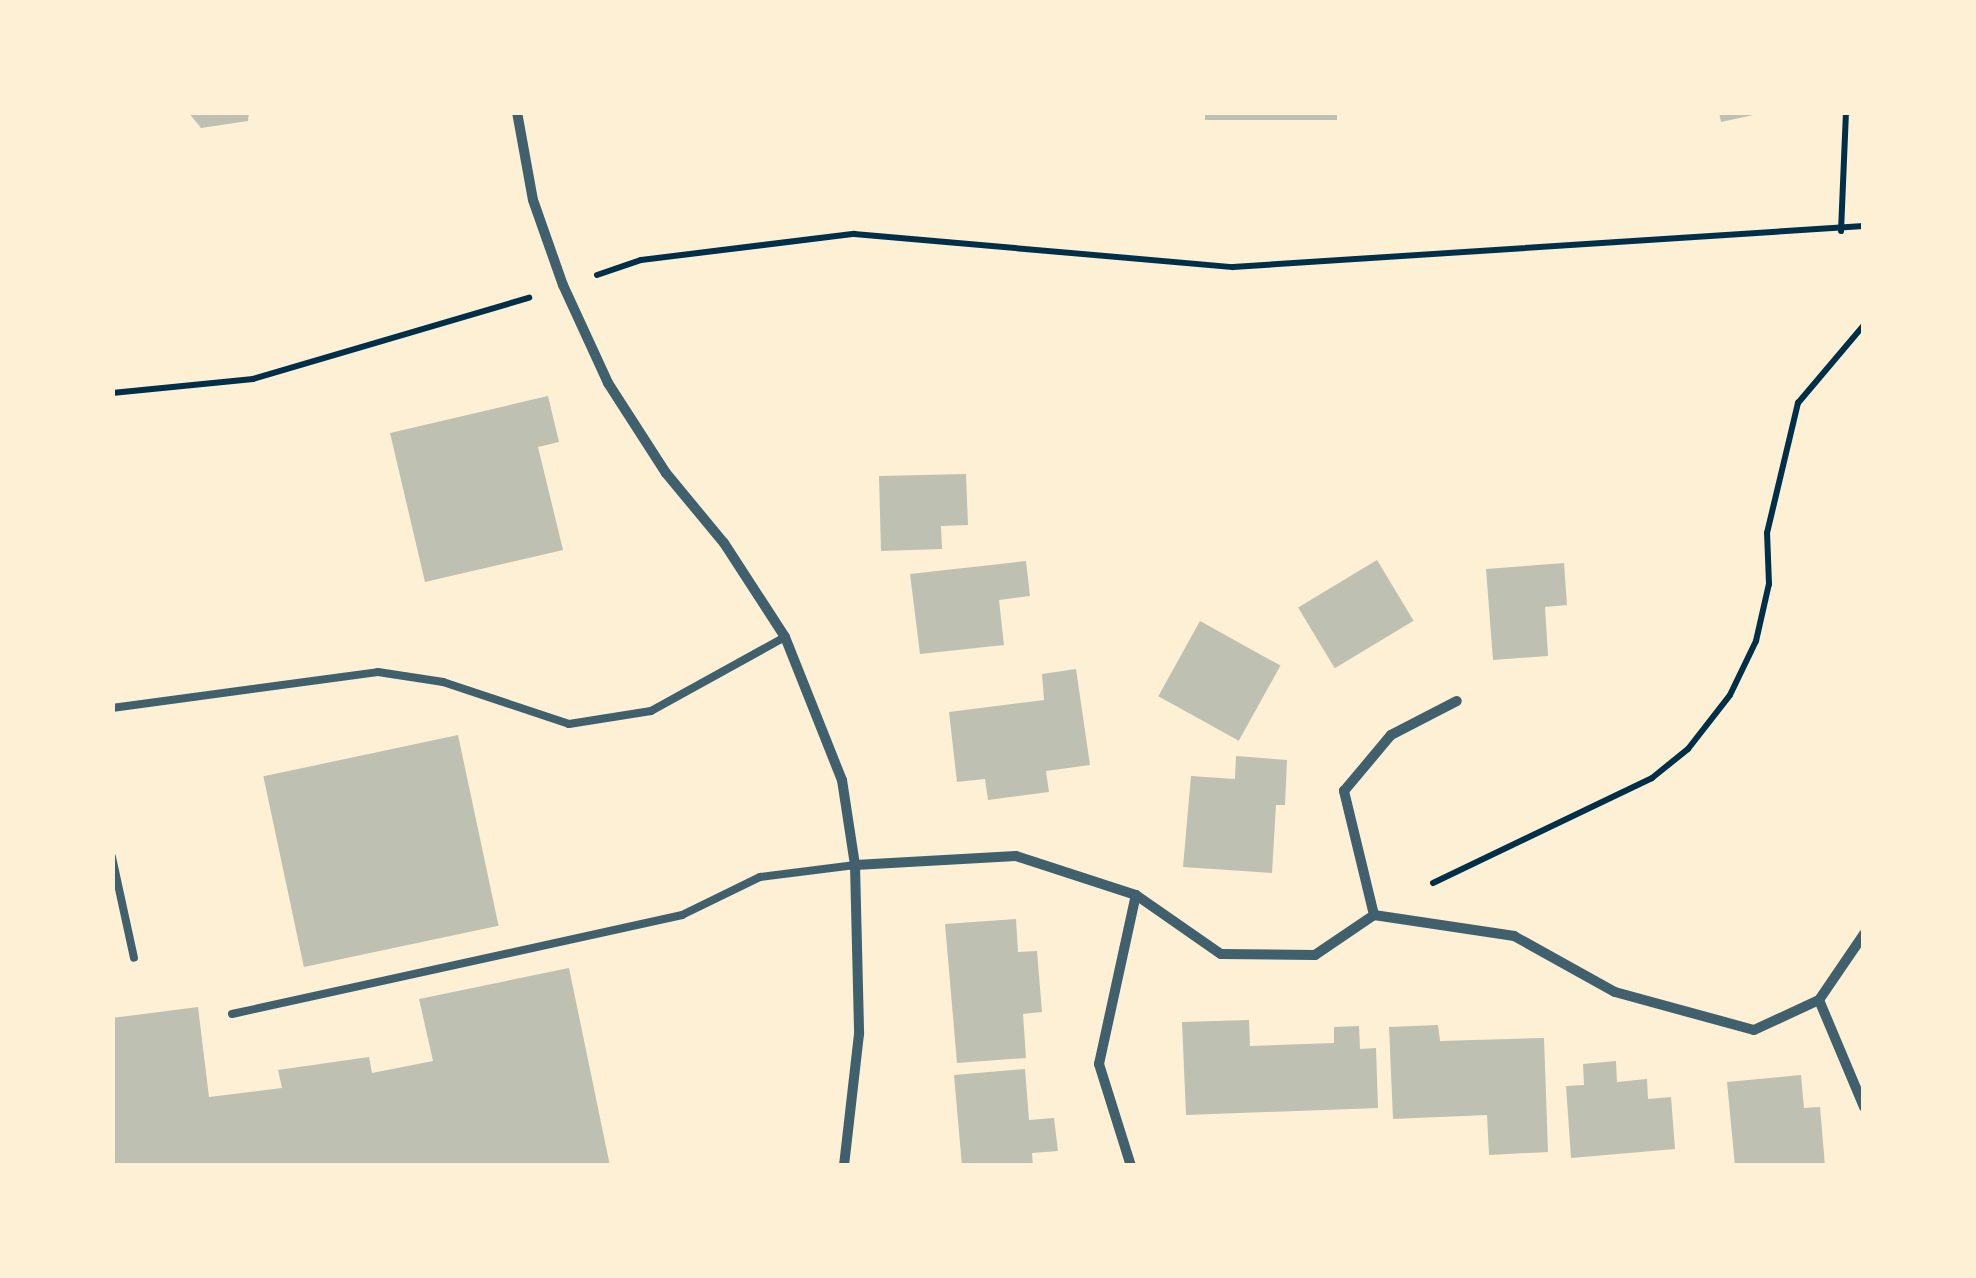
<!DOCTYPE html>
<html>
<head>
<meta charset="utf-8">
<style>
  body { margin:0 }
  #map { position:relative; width:1976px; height:1278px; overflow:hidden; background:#fdf0d5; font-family:"Roboto Condensed",sans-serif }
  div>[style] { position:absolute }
  .building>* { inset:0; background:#bec0b2; transform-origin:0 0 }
  .path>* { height:6px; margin:-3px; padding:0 3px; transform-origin:3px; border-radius:3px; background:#003049 }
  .service>* { height:8px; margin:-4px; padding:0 4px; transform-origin:4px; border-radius:4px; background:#3f606c }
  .minor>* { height:10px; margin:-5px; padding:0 5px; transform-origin:5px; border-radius:5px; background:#3f606c }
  span { translate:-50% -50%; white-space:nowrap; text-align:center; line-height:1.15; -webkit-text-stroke:8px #fdf0d5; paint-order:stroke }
  .frame { position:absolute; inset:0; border:115px solid #fdf0d5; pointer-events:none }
</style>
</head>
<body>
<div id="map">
  <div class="building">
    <div style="clip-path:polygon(188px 112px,249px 112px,248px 121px,201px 128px)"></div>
    <div style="left:1205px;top:112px;width:132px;height:8px"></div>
    <div style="clip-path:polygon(1719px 112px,1758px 112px,1758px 114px,1721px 122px)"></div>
    <div style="clip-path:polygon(548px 396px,559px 442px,538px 447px,563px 550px,425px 582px,390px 433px)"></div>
    <div style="clip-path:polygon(966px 474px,968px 525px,941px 526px,942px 549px,881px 551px,879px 476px)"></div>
    <div style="left:1377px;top:560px;width:71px;height:92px;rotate:59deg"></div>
    <div style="clip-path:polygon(1026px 561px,1030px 596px,999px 600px,1004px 645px,920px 654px,910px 574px)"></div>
    <div style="clip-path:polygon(1564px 563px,1567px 605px,1545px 607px,1548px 656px,1493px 660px,1486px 569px)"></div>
    <div style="left:1200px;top:621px;width:92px;height:86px;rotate:29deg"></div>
    <div style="clip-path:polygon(1076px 669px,1090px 765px,1046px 771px,1049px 792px,988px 800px,985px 779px,957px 782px,949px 712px,1044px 700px,1042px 674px)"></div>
    <div style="left:458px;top:735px;width:195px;height:199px;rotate:78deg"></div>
    <div style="clip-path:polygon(1236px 756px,1287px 760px,1285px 805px,1276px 805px,1272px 873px,1183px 867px,1191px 776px,1235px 779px)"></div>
    <div style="clip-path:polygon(1016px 919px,1018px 952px,1037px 951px,1042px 1012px,1023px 1014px,1026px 1058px,957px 1063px,945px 924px)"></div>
    <div style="clip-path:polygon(569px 968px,610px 1166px,112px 1166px,112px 1018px,198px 1007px,209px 1097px,282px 1088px,278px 1070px,369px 1057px,372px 1073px,433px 1061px,419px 999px)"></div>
    <div style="clip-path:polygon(1249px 1020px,1250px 1046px,1334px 1043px,1334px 1027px,1359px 1026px,1360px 1049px,1376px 1048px,1378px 1108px,1186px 1115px,1182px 1022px)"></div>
    <div style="clip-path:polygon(1438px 1025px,1440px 1041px,1544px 1038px,1548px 1152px,1489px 1155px,1487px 1115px,1393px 1119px,1389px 1027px)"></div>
    <div style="clip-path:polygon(1616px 1061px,1617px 1082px,1647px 1079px,1648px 1099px,1671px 1097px,1675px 1149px,1571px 1158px,1566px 1086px,1584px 1085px,1583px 1064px)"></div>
    <div style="clip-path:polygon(1025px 1069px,1029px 1120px,1054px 1118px,1058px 1151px,1032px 1153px,1033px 1166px,962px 1166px,954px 1075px)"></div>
    <div style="clip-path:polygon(1801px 1075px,1804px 1108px,1820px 1107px,1825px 1166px,1735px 1166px,1727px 1082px)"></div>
  </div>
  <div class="path">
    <div style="left:1841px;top:231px;width:119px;rotate:-87.6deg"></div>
    <div style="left:597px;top:275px;width:46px;rotate:-18.8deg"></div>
    <div style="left:641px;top:260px;width:215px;rotate:-7deg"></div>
    <div style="left:854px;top:234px;width:380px;rotate:5deg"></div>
    <div style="left:1233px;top:267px;width:632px;rotate:-3.72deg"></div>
    <div style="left:112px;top:393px;width:142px;rotate:-5.7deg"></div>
    <div style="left:253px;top:379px;width:288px;rotate:-16.4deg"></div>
    <div style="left:1433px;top:883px;width:243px;rotate:-25.6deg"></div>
    <div style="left:1652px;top:778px;width:46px;rotate:-38.9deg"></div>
    <div style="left:1688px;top:749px;width:68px;rotate:-52.1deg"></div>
    <div style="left:1730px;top:695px;width:60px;rotate:-64.3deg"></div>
    <div style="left:1756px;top:641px;width:58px;rotate:-77.2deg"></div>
    <div style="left:1769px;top:584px;width:51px;rotate:-92.2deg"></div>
    <div style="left:1767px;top:533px;width:134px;rotate:-76.6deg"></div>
    <div style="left:1798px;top:403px;width:102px;rotate:-49.8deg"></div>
  </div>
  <div class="service">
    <div style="left:112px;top:708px;width:268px;rotate:-7.7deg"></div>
    <div style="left:378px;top:672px;width:66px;rotate:8.7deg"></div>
    <div style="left:443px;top:682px;width:133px;rotate:18.4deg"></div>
    <div style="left:569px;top:724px;width:83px;rotate:-9deg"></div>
    <div style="left:651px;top:711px;width:153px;rotate:-28.9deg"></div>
    <div style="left:112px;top:857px;width:103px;rotate:77.7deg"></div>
    <div style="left:232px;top:1014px;width:461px;rotate:-12.4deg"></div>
    <div style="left:682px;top:915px;width:87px;rotate:-26deg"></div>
    <div style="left:760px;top:877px;width:96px;rotate:-7.2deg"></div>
  </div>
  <div class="minor">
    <div style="left:517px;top:112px;width:89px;rotate:79.7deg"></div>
    <div style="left:533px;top:200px;width:90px;rotate:70.6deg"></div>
    <div style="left:563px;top:285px;width:108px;rotate:65.3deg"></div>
    <div style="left:608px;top:383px;width:107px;rotate:57.2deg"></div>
    <div style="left:666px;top:473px;width:91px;rotate:50.4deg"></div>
    <div style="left:724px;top:543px;width:112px;rotate:57deg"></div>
    <div style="left:785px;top:637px;width:154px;rotate:68.3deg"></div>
    <div style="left:842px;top:780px;width:86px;rotate:81.3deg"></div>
    <div style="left:855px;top:865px;width:169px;rotate:88.6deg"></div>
    <div style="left:859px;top:1034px;width:133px;rotate:96.5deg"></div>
    <div style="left:855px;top:865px;width:161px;rotate:-3.2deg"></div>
    <div style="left:1016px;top:856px;width:126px;rotate:18deg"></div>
    <div style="left:1136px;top:895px;width:103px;rotate:34.8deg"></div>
    <div style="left:1221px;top:954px;width:94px;rotate:0.6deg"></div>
    <div style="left:1315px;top:955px;width:71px;rotate:-34.1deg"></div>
    <div style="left:1374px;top:915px;width:142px;rotate:8.5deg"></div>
    <div style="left:1514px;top:936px;width:115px;rotate:29deg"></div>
    <div style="left:1615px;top:992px;width:144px;rotate:15.3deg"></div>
    <div style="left:1754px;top:1030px;width:72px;rotate:-24.8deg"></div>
    <div style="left:1819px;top:1000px;width:80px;rotate:-55.7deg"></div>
    <div style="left:1374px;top:915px;width:128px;rotate:-103.6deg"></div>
    <div style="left:1344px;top:791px;width:73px;rotate:-50deg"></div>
    <div style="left:1391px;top:735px;width:74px;rotate:-27.3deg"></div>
    <div style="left:1819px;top:1000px;width:116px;rotate:67.2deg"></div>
    <div style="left:1131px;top:1166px;width:107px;rotate:-107.4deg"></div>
    <div style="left:1099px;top:1064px;width:173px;rotate:-77.7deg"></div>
  </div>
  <div class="frame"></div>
</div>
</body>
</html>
